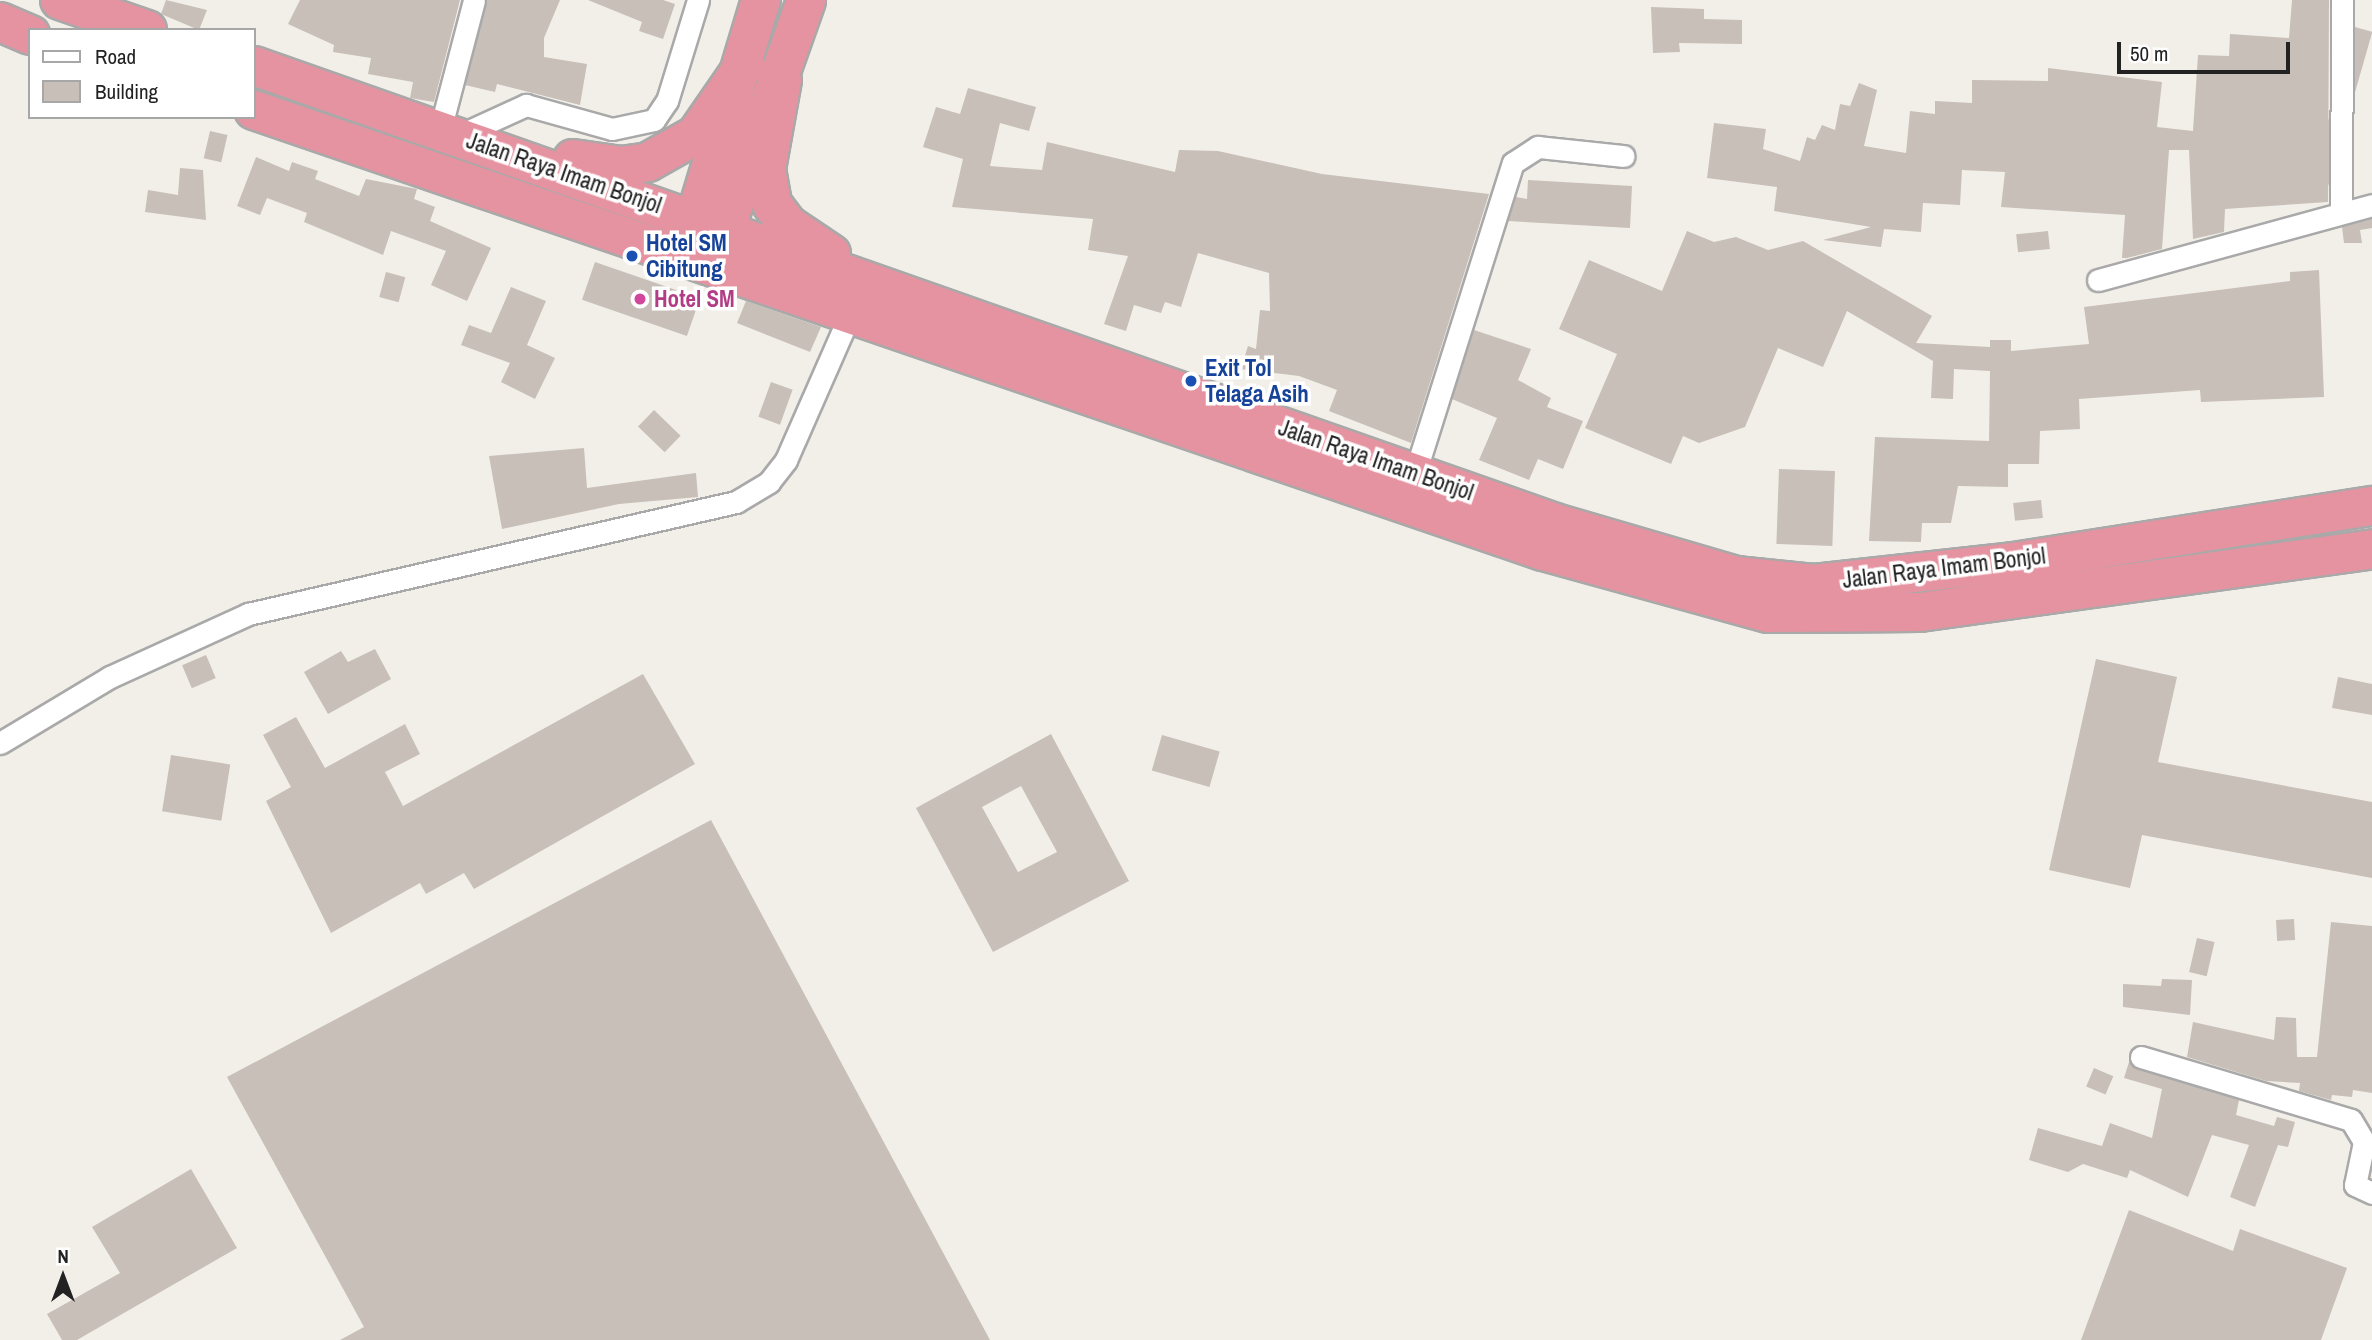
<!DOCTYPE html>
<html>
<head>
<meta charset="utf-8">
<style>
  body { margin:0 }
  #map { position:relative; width:2372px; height:1340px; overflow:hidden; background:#f2efe9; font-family:"Archivo Narrow",sans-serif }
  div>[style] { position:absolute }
  .building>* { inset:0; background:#c7bfb8; transform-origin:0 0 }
  .roads { filter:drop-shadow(2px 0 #a9a9a9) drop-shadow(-2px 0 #a9a9a9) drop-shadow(0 2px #a9a9a9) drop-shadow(0 -2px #a9a9a9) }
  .street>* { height:21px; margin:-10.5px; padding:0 10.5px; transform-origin:10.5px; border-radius:10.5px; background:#fff }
  .highway>* { height:38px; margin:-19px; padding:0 19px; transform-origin:19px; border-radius:19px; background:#e693a1 }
  .dots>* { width:19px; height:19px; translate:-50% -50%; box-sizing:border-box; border:4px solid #fff; border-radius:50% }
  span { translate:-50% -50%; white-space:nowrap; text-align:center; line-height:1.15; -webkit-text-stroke:7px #fff; paint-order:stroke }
  .street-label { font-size:23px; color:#222 }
  .transit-label { font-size:23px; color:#164399; font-weight:700 }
  .left { translate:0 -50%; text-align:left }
  .hotel-label { font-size:23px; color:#b23c85; font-weight:700 }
  .legend { position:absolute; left:28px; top:28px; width:228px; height:91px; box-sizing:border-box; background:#fff; border:2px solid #a7a7a7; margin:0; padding:9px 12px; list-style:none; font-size:21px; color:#222 }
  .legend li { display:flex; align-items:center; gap:14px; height:35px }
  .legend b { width:35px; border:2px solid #a7a7a7 }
  .north { position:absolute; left:28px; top:1242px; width:70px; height:70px; -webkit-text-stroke:5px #fff; paint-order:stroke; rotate:0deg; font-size:19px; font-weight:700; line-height:28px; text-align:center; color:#222 }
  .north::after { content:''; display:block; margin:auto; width:24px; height:32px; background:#222; clip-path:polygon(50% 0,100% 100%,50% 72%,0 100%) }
  .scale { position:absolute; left:2117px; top:42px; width:173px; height:32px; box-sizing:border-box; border:4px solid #222; border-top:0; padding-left:9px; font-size:21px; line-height:24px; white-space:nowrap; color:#222; -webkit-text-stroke:5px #fff; paint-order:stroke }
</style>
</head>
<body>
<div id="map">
  <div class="building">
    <div style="clip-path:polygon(166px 0,207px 10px,199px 30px,161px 14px)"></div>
    <div style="clip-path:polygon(300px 0,460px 0,434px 102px,410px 98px,413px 82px,368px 74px,371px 58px,333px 52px,334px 45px,288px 24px)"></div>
    <div style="clip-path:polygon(487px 0,560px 0,544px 38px,544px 57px,587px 64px,580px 105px,497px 84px,495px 92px,465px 85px)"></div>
    <div style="clip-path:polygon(588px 0,663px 0,675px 4px,663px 39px,639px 31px,642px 22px)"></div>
    <div style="clip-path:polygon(2292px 0,2329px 0,2328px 202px,2225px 209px,2224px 232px,2193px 239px,2189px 150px,2169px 150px,2162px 249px,2127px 258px,2122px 258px,2125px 215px,2001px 207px,2005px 172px,1962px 170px,1960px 205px,1923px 203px,1921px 232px,1884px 229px,1881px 247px,1823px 240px,1871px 227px,1774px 211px,1777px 187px,1707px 178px,1714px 123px,1766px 129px,1763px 149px,1800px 161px,1807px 137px,1815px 140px,1822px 125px,1835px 130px,1840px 104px,1850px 106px,1859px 83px,1877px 90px,1864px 146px,1906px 153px,1910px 111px,1935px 114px,1935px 101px,1972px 103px,1972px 80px,2048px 81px,2048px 68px,2162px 82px,2157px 127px,2193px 131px,2198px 55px,2229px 56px,2230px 34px,2289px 38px)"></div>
    <div style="clip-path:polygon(1651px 7px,1704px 9px,1704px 19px,1742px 20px,1742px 44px,1679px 43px,1680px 52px,1653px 53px)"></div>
    <div style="left:2355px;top:27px;width:18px;height:169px;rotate:16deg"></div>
    <div style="clip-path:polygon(968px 88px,1036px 107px,1029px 131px,1000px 123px,990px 166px,1042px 170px,1047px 142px,1175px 172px,1179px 150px,1218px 151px,1322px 174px,1489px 194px,1411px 443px,1329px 411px,1337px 390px,1299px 376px,1241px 369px,1248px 346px,1256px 349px,1260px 310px,1270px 311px,1269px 273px,1198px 253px,1181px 307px,1165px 302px,1161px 313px,1134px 305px,1126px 331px,1104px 324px,1128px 256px,1088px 250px,1093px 219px,952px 207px,963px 159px,923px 147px,936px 107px,960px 114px)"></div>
    <div style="left:210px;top:131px;width:18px;height:28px;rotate:13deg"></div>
    <div style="clip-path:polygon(256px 157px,289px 171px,292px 162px,318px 171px,315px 179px,359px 196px,366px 179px,417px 189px,414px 199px,435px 207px,430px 221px,491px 248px,467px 301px,431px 285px,446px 251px,391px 231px,383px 255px,304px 222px,307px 213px,267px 198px,260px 215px,237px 206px)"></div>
    <div style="clip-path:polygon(180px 168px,203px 170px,206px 220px,145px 212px,148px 190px,178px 195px)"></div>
    <div style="clip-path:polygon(1528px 180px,1632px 186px,1630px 228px,1508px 221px,1516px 197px,1527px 199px)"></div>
    <div style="clip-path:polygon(2372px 219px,2372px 228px,2360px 230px,2362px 243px,2344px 243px,2342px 227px)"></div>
    <div style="clip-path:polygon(1687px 231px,1714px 242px,1736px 237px,1768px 250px,1803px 241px,1932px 316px,1916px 343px,1990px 347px,1990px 340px,2011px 340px,2011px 351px,2089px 344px,2084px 307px,2290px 281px,2290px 272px,2319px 270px,2324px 397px,2201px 402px,2200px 390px,2079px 399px,2080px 429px,2040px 431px,2039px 464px,2008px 464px,2008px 487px,1958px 486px,1951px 523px,1922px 523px,1921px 542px,1869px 541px,1875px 437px,1989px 441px,1990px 371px,1954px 369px,1953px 399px,1931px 398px,1933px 361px,1847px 311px,1823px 367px,1778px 348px,1745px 427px,1699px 443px,1683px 436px,1671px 464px,1585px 428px,1617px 354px,1559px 329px,1589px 260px,1662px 291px)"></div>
    <div style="left:2048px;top:231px;width:18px;height:32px;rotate:84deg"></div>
    <div style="left:595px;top:262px;width:111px;height:40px;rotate:19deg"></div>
    <div style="left:386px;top:272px;width:20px;height:26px;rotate:15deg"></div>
    <div style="clip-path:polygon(511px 287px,546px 301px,527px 345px,555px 358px,535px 399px,501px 382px,510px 363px,461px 345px,469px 325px,491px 333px)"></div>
    <div style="clip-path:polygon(746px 301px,821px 327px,810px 352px,737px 323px)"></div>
    <div style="clip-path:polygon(1474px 330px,1531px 349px,1518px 380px,1551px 398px,1547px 407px,1583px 421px,1563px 469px,1538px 459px,1529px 480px,1479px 460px,1497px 418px,1452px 399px)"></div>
    <div style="left:771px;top:382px;width:23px;height:37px;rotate:20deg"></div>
    <div style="left:654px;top:410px;width:37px;height:23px;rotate:44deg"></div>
    <div style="clip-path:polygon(584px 448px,587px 488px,696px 473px,698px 497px,619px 504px,502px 529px,489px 456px)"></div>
    <div style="left:1779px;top:469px;width:56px;height:75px;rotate:2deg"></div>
    <div style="left:2041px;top:500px;width:18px;height:28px;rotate:84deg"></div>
    <div style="clip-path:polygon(375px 649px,391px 679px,328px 714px,304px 672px,341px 651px,348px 662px)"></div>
    <div style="left:206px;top:655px;width:25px;height:26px;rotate:67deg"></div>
    <div style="clip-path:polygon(2096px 659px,2177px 677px,2158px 762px,2372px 802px,2372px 878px,2142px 835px,2130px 888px,2049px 870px)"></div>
    <div style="clip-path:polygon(643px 674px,695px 764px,474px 889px,464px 873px,426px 894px,420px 883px,331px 933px,266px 801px,291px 787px,263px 735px,296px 717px,325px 768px,405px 724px,420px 754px,385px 772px,403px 806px)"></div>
    <div style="clip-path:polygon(2338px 677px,2372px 684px,2372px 715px,2332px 708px)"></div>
    <div style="clip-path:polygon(evenodd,1051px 734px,1129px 881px,993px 952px,916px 808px,1051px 734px,1021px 786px,1057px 852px,1018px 872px,982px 807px,1021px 786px)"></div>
    <div style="left:1162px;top:735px;width:60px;height:37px;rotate:16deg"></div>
    <div style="left:171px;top:755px;width:60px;height:57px;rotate:9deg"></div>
    <div style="clip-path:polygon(711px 820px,990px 1340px,340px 1340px,364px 1327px,227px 1077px)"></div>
    <div style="left:2294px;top:919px;width:21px;height:18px;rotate:87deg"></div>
    <div style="clip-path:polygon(2331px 922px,2372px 926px,2372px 1093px,2353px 1090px,2352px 1097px,2332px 1095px,2331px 1100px,2299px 1091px,2300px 1083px,2266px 1081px,2187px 1057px,2193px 1022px,2274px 1040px,2276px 1017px,2296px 1018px,2297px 1057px,2317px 1057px)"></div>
    <div style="left:2197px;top:938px;width:18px;height:35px;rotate:13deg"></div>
    <div style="clip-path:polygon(2162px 979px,2192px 980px,2190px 1015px,2123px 1007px,2123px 984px,2161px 986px)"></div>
    <div style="clip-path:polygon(2129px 1062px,2239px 1100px,2236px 1115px,2274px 1126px,2277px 1117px,2295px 1122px,2288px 1147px,2278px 1145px,2255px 1207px,2230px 1197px,2249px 1145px,2212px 1135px,2188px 1197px,2130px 1170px,2127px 1178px,2083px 1164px,2068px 1172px,2029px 1160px,2038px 1128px,2102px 1146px,2110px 1123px,2152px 1138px,2162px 1089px,2124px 1078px)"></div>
    <div style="left:2094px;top:1068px;width:21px;height:20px;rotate:23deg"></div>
    <div style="clip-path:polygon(191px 1169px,237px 1248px,77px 1340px,62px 1340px,47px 1314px,120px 1273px,92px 1227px)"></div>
    <div style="clip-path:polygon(2129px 1210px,2233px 1251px,2240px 1229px,2347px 1268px,2321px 1340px,2081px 1340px)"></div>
  </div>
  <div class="roads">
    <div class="street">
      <div style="left:440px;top:130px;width:134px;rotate:-75.3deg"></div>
      <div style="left:458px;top:136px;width:75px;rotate:-24.5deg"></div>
      <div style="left:526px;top:105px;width:89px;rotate:15.6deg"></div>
      <div style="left:612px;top:129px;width:43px;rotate:-12.1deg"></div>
      <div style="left:654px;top:120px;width:23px;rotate:-56deg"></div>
      <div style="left:667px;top:101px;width:106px;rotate:-72.9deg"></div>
      <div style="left:2341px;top:211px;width:211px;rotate:-89.7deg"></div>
      <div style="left:2098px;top:280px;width:284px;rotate:-15.3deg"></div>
      <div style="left:1415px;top:473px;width:325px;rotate:-72.5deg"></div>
      <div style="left:1513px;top:163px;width:30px;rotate:-33deg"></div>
      <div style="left:1538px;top:147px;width:86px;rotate:6deg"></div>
      <div style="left:0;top:743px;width:128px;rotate:-31deg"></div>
      <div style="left:110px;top:677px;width:152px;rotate:-24.5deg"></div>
      <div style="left:248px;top:614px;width:501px;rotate:-12.93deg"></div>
      <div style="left:736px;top:502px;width:39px;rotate:-31deg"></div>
      <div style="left:769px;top:482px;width:28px;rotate:-52deg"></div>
      <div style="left:786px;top:460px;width:159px;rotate:-66.3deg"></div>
      <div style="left:2141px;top:1057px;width:219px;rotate:16.7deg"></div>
      <div style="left:2351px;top:1120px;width:26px;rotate:59deg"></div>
      <div style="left:2364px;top:1142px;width:44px;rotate:101.8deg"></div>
      <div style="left:2355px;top:1185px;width:19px;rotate:25deg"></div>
    </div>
    <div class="highway">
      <div style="left:60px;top:0;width:92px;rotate:19deg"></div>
      <div style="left:0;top:22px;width:33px;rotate:23deg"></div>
      <div style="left:254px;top:66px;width:1379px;rotate:19.35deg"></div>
      <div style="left:1555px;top:523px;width:189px;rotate:16.3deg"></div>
      <div style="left:1736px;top:576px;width:78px;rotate:5.9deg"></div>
      <div style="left:1814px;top:584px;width:200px;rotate:-6.3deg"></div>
      <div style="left:2013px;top:562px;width:363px;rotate:-8.9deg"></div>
      <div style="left:782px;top:80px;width:90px;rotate:100.2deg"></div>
      <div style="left:766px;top:169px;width:36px;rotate:80deg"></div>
      <div style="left:772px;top:204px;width:26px;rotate:53deg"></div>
      <div style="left:788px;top:225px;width:52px;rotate:34deg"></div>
      <div style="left:254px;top:110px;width:1362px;rotate:18.89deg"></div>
      <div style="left:1543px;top:551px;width:233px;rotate:15.4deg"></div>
      <div style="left:1768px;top:613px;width:152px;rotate:-0.4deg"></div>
      <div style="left:1920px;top:612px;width:456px;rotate:-7.9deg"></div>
      <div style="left:573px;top:159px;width:49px;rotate:8.3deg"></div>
      <div style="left:621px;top:166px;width:27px;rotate:-8deg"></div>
      <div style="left:648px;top:162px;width:55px;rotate:-29.4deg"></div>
      <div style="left:696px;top:135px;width:86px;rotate:-55.4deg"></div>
      <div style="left:688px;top:243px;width:254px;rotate:-73.3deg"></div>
      <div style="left:717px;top:252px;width:267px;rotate:-70.5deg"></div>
    </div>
  </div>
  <div class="dots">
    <div style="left:632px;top:256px;background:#1a4fb4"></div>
    <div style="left:640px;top:299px;background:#d1479c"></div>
    <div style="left:1191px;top:381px;background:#1a4fb4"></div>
  </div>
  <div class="street-label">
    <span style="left:564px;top:173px;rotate:19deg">Jalan Raya Imam Bonjol</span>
    <span style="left:1376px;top:460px;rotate:19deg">Jalan Raya Imam Bonjol</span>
    <span style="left:1944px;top:568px;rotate:-7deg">Jalan Raya Imam Bonjol</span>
  </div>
  <div class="transit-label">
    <span class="left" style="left:646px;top:256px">Hotel SM<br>Cibitung</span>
    <span class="left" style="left:1205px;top:381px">Exit Tol<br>Telaga Asih</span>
  </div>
  <div class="hotel-label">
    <span class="left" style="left:654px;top:299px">Hotel SM</span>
  </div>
  <ul class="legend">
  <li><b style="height:9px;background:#fff"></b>Road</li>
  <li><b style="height:19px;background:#c7bfb8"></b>Building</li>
  </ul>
  <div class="north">N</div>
  <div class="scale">50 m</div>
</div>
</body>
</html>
